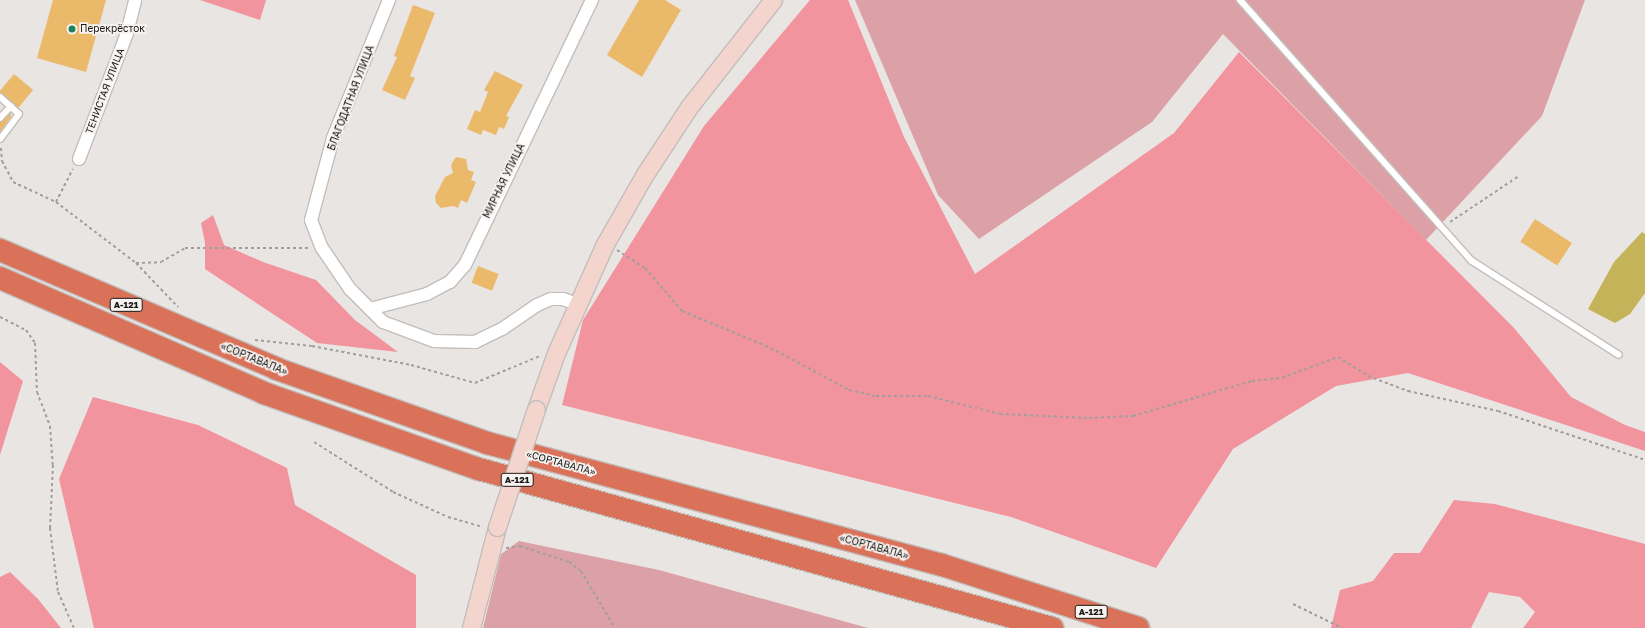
<!DOCTYPE html>
<html>
<head>
<meta charset="utf-8">
<style>
  body { margin:0 }
  #map { position:relative; width:1645px; height:628px; overflow:hidden; background:#e9e5e3; font-family:"Golos Text",sans-serif }
  div>[style] { position:absolute }
  .green>* { inset:0; background:#dca1a6 }
  .forest>* { inset:0; background:#f2949e }
  .water>* { inset:0; background:#c5b359 }
  .building>* { inset:0; background:#ebb96a; transform-origin:0 0 }
  .path>* { height:2px; margin-top:-1px; transform-origin:0; background:repeating-linear-gradient(90deg,#a19e9c 0 3px,transparent 0 6px) }
  .roads { filter:drop-shadow(1px 0 #c2bebc) drop-shadow(-1px 0 #c2bebc) drop-shadow(0 1px #c2bebc) drop-shadow(0 -1px #c2bebc) }
  .lane>* { height:6px; margin:-3px; padding:0 3px; transform-origin:3px; border-radius:3px; background:#fff }
  .street>* { height:12px; margin:-6px; padding:0 6px; transform-origin:6px; border-radius:6px; background:#fff }
  .secondary>* { height:17px; margin:-8.5px; padding:0 8.5px; transform-origin:8.5px; border-radius:8.5px; background:#f4d5cd }
  .highway>* { height:22px; margin:-11px; padding:0 11px; transform-origin:11px; border-radius:11px; background:#da7259 }
  .bridges { filter:drop-shadow(1px 0 #c2bebc) drop-shadow(-1px 0 #c2bebc) drop-shadow(0 1px #c2bebc) drop-shadow(0 -1px #c2bebc) }
  .secondary-bridge>* { height:17px; margin:-8.5px; padding:0 8.5px; transform-origin:8.5px; border-radius:8.5px; background:#f4d5cd }
  .dots>* { width:11px; height:11px; translate:-50% -50%; box-sizing:border-box; border:2px solid #f7f3f0; border-radius:50% }
  span { translate:-50% -50%; white-space:nowrap; text-align:center; line-height:1.15; -webkit-text-stroke:3.5px #f7f3f0; paint-order:stroke }
  .shield-label span { padding:1px 3px; background:#f7f3f0; border:1px solid; border-radius:3px; -webkit-text-stroke-width:0 }
  .shield-label { font-size:9px; color:#1a1918; font-weight:700 }
  .poi-label { font-size:10px; color:#1a1918 }
  .left { translate:0 -50%; text-align:left }
  .street-label { font-size:10px; color:#1a1918 }
</style>
</head>
<body>
<div id="map">
  <div class="green">
    <div style="clip-path:polygon(855px 0,1585px 0,1542px 116px,1426px 240px,1223px 34px,1152px 122px,979px 239px,938px 195px)"></div>
    <div style="clip-path:polygon(519px 541px,659px 570px,868px 628px,483px 628px,501px 554px)"></div>
  </div>
  <div class="forest">
    <div style="clip-path:polygon(200px 0,266px 0,260px 20px)"></div>
    <div style="clip-path:polygon(810px 0,848px 0,904px 137px,975px 274px,1174px 133px,1239px 52px,1514px 328px,1571px 397px,1625px 425px,1645px 432px,1645px 451px,1408px 373px,1336px 386px,1233px 449px,1156px 568px,1011px 517px,562px 405px,583px 320px,704px 126px)"></div>
    <div style="clip-path:polygon(213px 215px,224px 245px,263px 262px,316px 280px,355px 320px,398px 352px,317px 343px,205px 269px,205px 243px,201px 223px)"></div>
    <div style="clip-path:polygon(0 362px,23px 381px,0 455px)"></div>
    <div style="clip-path:polygon(93px 397px,198px 425px,287px 468px,295px 505px,416px 575px,416px 628px,94px 628px,59px 479px)"></div>
    <div style="clip-path:polygon(1454px 500px,1495px 504px,1645px 544px,1645px 628px,1523px 628px,1535px 612px,1520px 597px,1489px 592px,1471px 628px,1331px 628px,1340px 590px,1373px 581px,1394px 553px,1420px 553px)"></div>
    <div style="clip-path:polygon(10px 572px,38px 599px,61px 628px,0 628px,0 577px)"></div>
  </div>
  <div class="water">
    <div style="clip-path:polygon(1642px 232px,1645px 234px,1645px 293px,1630px 314px,1615px 323px,1588px 309px,1614px 262px)"></div>
  </div>
  <div class="building">
    <div style="clip-path:polygon(53px 0,106px 0,86px 72px,37px 58px)"></div>
    <div style="clip-path:polygon(639px 0,665px 0,681px 10px,642px 77px,607px 55px)"></div>
    <div style="clip-path:polygon(413px 5px,435px 13px,410px 76px,415px 78px,405px 100px,382px 90px,397px 57px,394px 56px)"></div>
    <div style="clip-path:polygon(495px 71px,523px 85px,506px 116px,509px 117px,504px 129px,499px 127px,496px 135px,483px 130px,481px 135px,467px 129px,475px 110px,480px 112px,488px 92px,484px 90px)"></div>
    <div style="left:14px;top:74px;width:25px;height:24px;rotate:40deg"></div>
    <div style="clip-path:polygon(11px 113px,11px 117px,0 132px,0 122px)"></div>
    <div style="clip-path:polygon(456px 157px,466px 159px,468px 170px,474px 172px,471px 180px,476px 182px,467px 203px,461px 200px,458px 208px,453px 206px,441px 208px,436px 203px,435px 196px,445px 177px,453px 173px,451px 165px)"></div>
    <div style="left:1535px;top:219px;width:44px;height:27px;rotate:33deg"></div>
    <div style="left:478px;top:266px;width:22px;height:18px;rotate:21deg"></div>
  </div>
  <div class="path">
    <div style="left:1px;top:148px;width:13px;rotate:86deg"></div>
    <div style="left:2px;top:161px;width:24px;rotate:62deg"></div>
    <div style="left:13px;top:182px;width:47px;rotate:24.9deg"></div>
    <div style="left:56px;top:202px;width:101px;rotate:37.3deg"></div>
    <div style="left:136px;top:263px;width:61px;rotate:46.3deg"></div>
    <div style="left:56px;top:202px;width:37px;rotate:-63deg"></div>
    <div style="left:1450px;top:222px;width:83px;rotate:-33.7deg"></div>
    <div style="left:617px;top:250px;width:33px;rotate:33deg"></div>
    <div style="left:645px;top:268px;width:57px;rotate:49.3deg"></div>
    <div style="left:682px;top:311px;width:96px;rotate:22.6deg"></div>
    <div style="left:771px;top:348px;width:89px;rotate:28.3deg"></div>
    <div style="left:849px;top:390px;width:28px;rotate:13deg"></div>
    <div style="left:876px;top:396px;width:52px"></div>
    <div style="left:928px;top:396px;width:74px;rotate:14deg"></div>
    <div style="left:1000px;top:414px;width:89px;rotate:2.6deg"></div>
    <div style="left:1089px;top:418px;width:44px;rotate:-2.6deg"></div>
    <div style="left:1133px;top:416px;width:124px;rotate:-16.4deg"></div>
    <div style="left:1252px;top:381px;width:30px;rotate:-6deg"></div>
    <div style="left:1282px;top:378px;width:60px;rotate:-20.6deg"></div>
    <div style="left:1338px;top:357px;width:36px;rotate:32deg"></div>
    <div style="left:1368px;top:376px;width:43px;rotate:20.6deg"></div>
    <div style="left:1408px;top:391px;width:92px;rotate:12.5deg"></div>
    <div style="left:1498px;top:411px;width:155px;rotate:18.4deg"></div>
    <div style="left:136px;top:263px;width:25px;rotate:-2deg"></div>
    <div style="left:161px;top:262px;width:28px;rotate:-30deg"></div>
    <div style="left:185px;top:248px;width:126px"></div>
    <div style="left:0;top:317px;width:29px;rotate:27deg"></div>
    <div style="left:26px;top:330px;width:16px;rotate:55deg"></div>
    <div style="left:35px;top:343px;width:49px;rotate:87.7deg"></div>
    <div style="left:37px;top:392px;width:36px;rotate:69deg"></div>
    <div style="left:50px;top:426px;width:39px;rotate:86deg"></div>
    <div style="left:53px;top:465px;width:63px;rotate:92.7deg"></div>
    <div style="left:50px;top:528px;width:64px;rotate:82.9deg"></div>
    <div style="left:58px;top:592px;width:39px;rotate:66deg"></div>
    <div style="left:255px;top:340px;width:57px;rotate:6deg"></div>
    <div style="left:312px;top:346px;width:101px;rotate:10.9deg"></div>
    <div style="left:411px;top:365px;width:66px;rotate:15.7deg"></div>
    <div style="left:475px;top:383px;width:70px;rotate:-22.6deg"></div>
    <div style="left:314px;top:442px;width:93px;rotate:32.3deg"></div>
    <div style="left:393px;top:492px;width:60px;rotate:24.4deg"></div>
    <div style="left:448px;top:517px;width:35px;rotate:16deg"></div>
    <div style="left:506px;top:548px;width:14px;rotate:-8deg"></div>
    <div style="left:520px;top:546px;width:52px;rotate:18.1deg"></div>
    <div style="left:569px;top:562px;width:15px;rotate:37deg"></div>
    <div style="left:581px;top:571px;width:66px;rotate:59.2deg"></div>
    <div style="left:1293px;top:604px;width:55px;rotate:26.1deg"></div>
  </div>
  <div class="roads">
    <div class="lane">
      <div style="left:1240px;top:0;width:349px;rotate:48.4deg"></div>
      <div style="left:1472px;top:261px;width:174px;rotate:32.6deg"></div>
      <div style="left:0;top:97px;width:25px;rotate:42deg"></div>
      <div style="left:19px;top:114px;width:31px;rotate:127deg"></div>
      <div style="left:0;top:118px;width:16px;rotate:-47deg"></div>
    </div>
    <div class="street">
      <div style="left:389px;top:0;width:149px;rotate:112.1deg"></div>
      <div style="left:333px;top:138px;width:85px;rotate:105deg"></div>
      <div style="left:311px;top:220px;width:30px;rotate:69deg"></div>
      <div style="left:322px;top:248px;width:50px;rotate:55.7deg"></div>
      <div style="left:350px;top:289px;width:47px;rotate:45deg"></div>
      <div style="left:383px;top:322px;width:54px;rotate:20.4deg"></div>
      <div style="left:434px;top:341px;width:41px;rotate:1.4deg"></div>
      <div style="left:475px;top:342px;width:30px;rotate:-26deg"></div>
      <div style="left:502px;top:329px;width:42px;rotate:-34.4deg"></div>
      <div style="left:537px;top:305px;width:15px;rotate:-23deg"></div>
      <div style="left:551px;top:299px;width:12px"></div>
      <div style="left:563px;top:299px;width:15px;rotate:20deg"></div>
      <div style="left:79px;top:159px;width:135px;rotate:-69.1deg"></div>
      <div style="left:127px;top:33px;width:34px;rotate:-76deg"></div>
      <div style="left:370px;top:309px;width:59px;rotate:-14.7deg"></div>
      <div style="left:427px;top:294px;width:26px;rotate:-28deg"></div>
      <div style="left:450px;top:282px;width:23px;rotate:-49deg"></div>
      <div style="left:465px;top:265px;width:294px;rotate:-64.4deg"></div>
    </div>
    <div class="secondary">
      <div style="left:536px;top:409px;width:59px;rotate:-70.3deg"></div>
      <div style="left:556px;top:353px;width:120px;rotate:-65.8deg"></div>
      <div style="left:605px;top:244px;width:81px;rotate:-60.3deg"></div>
      <div style="left:645px;top:174px;width:80px;rotate:-56.7deg"></div>
      <div style="left:689px;top:107px;width:136px;rotate:-51.9deg"></div>
      <div style="left:471px;top:628px;width:104px;rotate:-75.6deg"></div>
    </div>
    <div class="highway">
      <div style="left:0;top:250px;width:301px;rotate:23.2deg"></div>
      <div style="left:277px;top:369px;width:223px;rotate:19.4deg"></div>
      <div style="left:487px;top:443px;width:471px;rotate:15deg"></div>
      <div style="left:942px;top:565px;width:206px;rotate:17.8deg"></div>
      <div style="left:0;top:278px;width:288px;rotate:23.5deg"></div>
      <div style="left:264px;top:393px;width:228px;rotate:19.5deg"></div>
      <div style="left:479px;top:469px;width:595px;rotate:15.51deg"></div>
    </div>
  </div>
  <div class="bridges">
    <div class="secondary-bridge">
      <div style="left:497px;top:527px;width:124px;rotate:-71.7deg"></div>
    </div>
  </div>
  <div class="dots">
    <div style="left:72px;top:29px;background:#1e835d"></div>
  </div>
  <div class="shield-label">
    <span style="left:126px;top:305px">А-121</span>
    <span style="left:517px;top:480px">А-121</span>
    <span style="left:1091px;top:612px">А-121</span>
  </div>
  <div class="poi-label">
    <span class="left" style="left:80px;top:29px">Перекрёсток</span>
  </div>
  <div class="street-label">
    <span style="left:105px;top:91px;rotate:-69deg">ТЕНИСТАЯ УЛИЦА</span>
    <span style="left:351px;top:98px;rotate:-69deg">БЛАГОДАТНАЯ УЛИЦА</span>
    <span style="left:504px;top:181px;rotate:-64deg">МИРНАЯ УЛИЦА</span>
    <span style="left:254px;top:359px;rotate:22deg">«СОРТАВАЛА»</span>
    <span style="left:561px;top:463px;rotate:15deg">«СОРТАВАЛА»</span>
    <span style="left:874px;top:547px;rotate:15deg">«СОРТАВАЛА»</span>
  </div>
</div>
</body>
</html>
